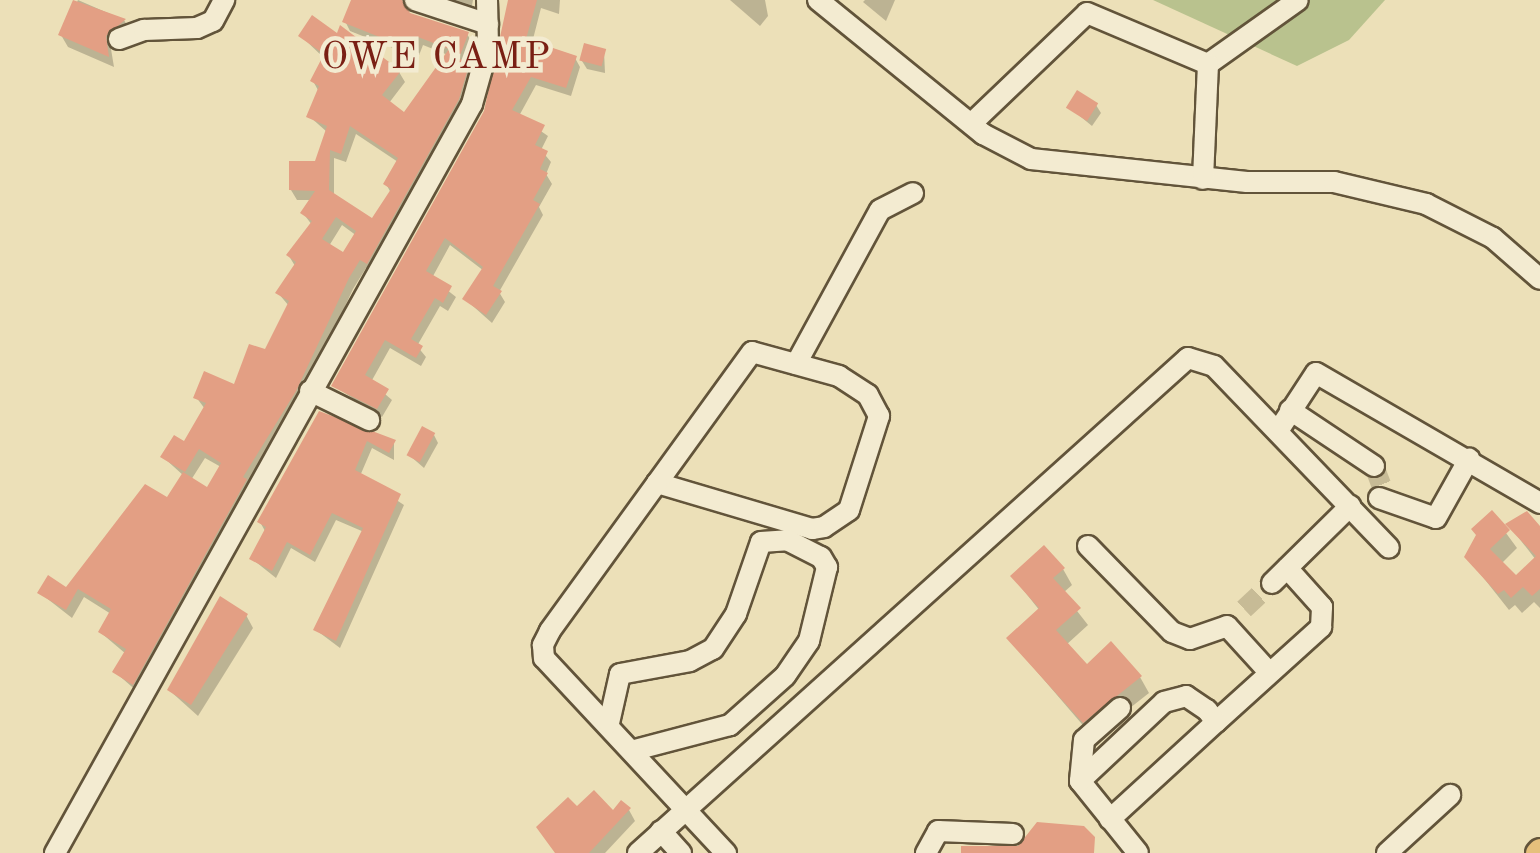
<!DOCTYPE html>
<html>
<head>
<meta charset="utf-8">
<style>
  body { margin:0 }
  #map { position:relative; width:1540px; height:853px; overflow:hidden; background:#ece0b8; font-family:"Old Standard TT",serif }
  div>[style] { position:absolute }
  .green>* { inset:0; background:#b9c28e }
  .shadow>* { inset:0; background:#0003 }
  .building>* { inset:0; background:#e39f84; transform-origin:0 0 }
  .minor-tunnel>* { height:20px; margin-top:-10px; transform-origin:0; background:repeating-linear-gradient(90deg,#c7bb96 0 20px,transparent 0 30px) }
  .roads { filter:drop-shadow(2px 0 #62543a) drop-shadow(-2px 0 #62543a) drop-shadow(0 2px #62543a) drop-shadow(0 -2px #62543a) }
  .minor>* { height:20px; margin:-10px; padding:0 10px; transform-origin:10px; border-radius:10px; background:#f3ebd1 }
  .major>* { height:25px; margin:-12.5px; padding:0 12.5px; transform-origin:12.5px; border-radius:12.5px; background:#e6c07c }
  span { translate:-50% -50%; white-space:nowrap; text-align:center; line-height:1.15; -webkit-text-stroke:9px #f3ebd1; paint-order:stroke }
  .neighbourhood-label { font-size:38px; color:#7a1f14; letter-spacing:2.5px }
</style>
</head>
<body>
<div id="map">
  <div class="green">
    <div style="clip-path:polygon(1153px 0,1385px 0,1349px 40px,1297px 66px)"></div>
  </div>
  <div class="shadow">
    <div style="clip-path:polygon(78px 0,124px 20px,131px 32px,111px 49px,114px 67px,68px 47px,61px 35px)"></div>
    <div style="clip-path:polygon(evenodd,354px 0,415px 0,406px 12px,467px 34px,473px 44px,465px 65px,473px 77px,464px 109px,373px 272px,366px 268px,353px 289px,301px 402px,248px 486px,251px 491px,139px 693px,115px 672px,126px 654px,100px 632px,111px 614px,84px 597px,72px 618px,40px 593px,67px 590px,168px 500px,184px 476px,163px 457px,185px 445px,205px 409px,196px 397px,236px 387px,267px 352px,289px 306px,278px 293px,295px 266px,289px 256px,312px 225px,303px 213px,312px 200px,297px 200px,291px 190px,317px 164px,327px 132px,309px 116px,319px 92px,313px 81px,325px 59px,301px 36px,399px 72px,405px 82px,389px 103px,405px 115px,448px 55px,423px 45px,418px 58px,350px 31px,345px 21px,354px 0,356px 134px,398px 162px,386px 184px,391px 193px,373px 221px,334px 196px,334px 158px,346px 162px,356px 134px,354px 0,342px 225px,357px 236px,344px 255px,329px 246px,342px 225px,354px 0,205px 458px,221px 467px,208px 491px,191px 480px,205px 458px)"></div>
    <div style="clip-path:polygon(435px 0,473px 0,471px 11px)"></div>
    <div style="clip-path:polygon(511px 0,560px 0,559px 14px,541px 8px,532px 43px,575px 58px,580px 67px,571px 96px,536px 85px,519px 116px,548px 136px,541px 150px,551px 162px,546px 174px,552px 184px,539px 207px,543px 215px,499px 292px,505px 302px,492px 323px,465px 299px,484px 271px,450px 245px,432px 278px,456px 297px,448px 311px,440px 306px,417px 346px,426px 357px,421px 366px,390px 348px,371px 382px,392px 400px,382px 417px,334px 386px,487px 109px)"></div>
    <div style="clip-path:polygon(730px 0,765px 0,768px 16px,760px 26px)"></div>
    <div style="clip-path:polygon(895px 0,886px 21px,863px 2px,865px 0)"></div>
    <div style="clip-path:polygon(604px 51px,605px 73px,587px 69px,582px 61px)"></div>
    <div style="clip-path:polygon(1096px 105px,1101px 113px,1092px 126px,1070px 108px)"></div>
    <div style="clip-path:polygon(320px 414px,394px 442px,394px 460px,372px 448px,360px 476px,404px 505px,340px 648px,316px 630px,364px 532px,336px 520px,315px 562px,291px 548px,276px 578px,252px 559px,265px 531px,260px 522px)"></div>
    <div style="clip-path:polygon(434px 435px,438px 443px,424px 468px,409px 455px)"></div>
    <div style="clip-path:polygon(1492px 514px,1517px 548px,1501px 564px,1516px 579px,1536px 560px,1508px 524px,1540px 530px,1540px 608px,1534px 602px,1522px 613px,1515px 605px,1509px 610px,1467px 557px)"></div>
    <div style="clip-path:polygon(1063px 569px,1072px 585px,1063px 593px,1088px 625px,1066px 645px,1086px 667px,1140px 677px,1149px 693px,1093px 737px,1009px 639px,1040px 611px,1013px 577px)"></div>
    <div style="clip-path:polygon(246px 615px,253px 628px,198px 716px,169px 690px)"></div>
    <div style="clip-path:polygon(577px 810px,629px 810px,635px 821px,605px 853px,559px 853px)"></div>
  </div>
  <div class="building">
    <div style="clip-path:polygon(73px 0,126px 19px,106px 36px,109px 57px,58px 35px)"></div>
    <div style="clip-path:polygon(evenodd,351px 0,402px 0,410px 13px,469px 32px,459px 58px,469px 65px,459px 99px,367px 264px,360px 260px,349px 278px,296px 391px,243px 477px,247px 479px,133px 685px,112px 672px,126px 649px,98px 632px,111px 609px,78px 589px,66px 610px,37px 593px,48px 575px,66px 587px,145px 484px,167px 497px,183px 472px,207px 487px,221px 463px,199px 449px,185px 472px,160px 457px,174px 435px,184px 441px,206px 403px,193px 398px,204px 371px,234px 384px,249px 344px,265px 349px,289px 301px,275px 293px,296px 262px,286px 255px,312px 221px,300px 213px,315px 191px,289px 190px,289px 161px,315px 161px,327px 126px,306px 117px,319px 86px,310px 81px,324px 54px,298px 36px,312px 15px,337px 33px,340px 25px,401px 71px,382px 95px,404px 112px,449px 49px,418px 37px,412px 50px,342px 22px,351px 0,350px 126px,398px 158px,383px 184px,391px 189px,372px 218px,329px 190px,330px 150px,341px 154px,350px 126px,351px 0,336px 217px,356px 231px,343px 252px,322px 239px,336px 217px)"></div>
    <div style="clip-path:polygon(508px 0,537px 0,526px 39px,577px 56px,566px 88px,531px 77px,512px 110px,545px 125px,535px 145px,548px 151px,540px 169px,548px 173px,533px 200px,540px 204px,493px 286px,502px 291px,486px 315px,462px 299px,483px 267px,445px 238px,426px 271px,452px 286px,443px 303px,435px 298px,411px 339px,423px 346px,416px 358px,385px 340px,365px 375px,389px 389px,377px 409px,331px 386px,484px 111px)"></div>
    <div style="left:584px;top:43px;width:23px;height:18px;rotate:15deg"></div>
    <div style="left:1077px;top:90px;width:25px;height:21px;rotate:32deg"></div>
    <div style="clip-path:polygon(319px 411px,396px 440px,389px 453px,367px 441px,355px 470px,401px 494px,336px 641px,313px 630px,363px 528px,332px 513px,310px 555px,287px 542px,272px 571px,249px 559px,266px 527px,257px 522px)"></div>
    <div style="left:422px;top:426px;width:15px;height:33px;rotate:28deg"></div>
    <div style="clip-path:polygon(1492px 510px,1510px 530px,1490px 549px,1516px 575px,1536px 556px,1505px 524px,1527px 511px,1540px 526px,1540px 589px,1532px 596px,1523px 587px,1511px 598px,1504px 590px,1498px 594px,1464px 557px,1476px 535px,1471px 529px)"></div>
    <div style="clip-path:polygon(1044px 545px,1065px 568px,1053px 578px,1081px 608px,1056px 630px,1087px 664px,1111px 641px,1142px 676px,1083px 723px,1006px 638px,1039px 608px,1010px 576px)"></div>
    <div style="clip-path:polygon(220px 596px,248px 614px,191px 705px,167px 690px)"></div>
    <div style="clip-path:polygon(594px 790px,613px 810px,621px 800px,631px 808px,589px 853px,555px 853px,536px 827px,568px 797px,577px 806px)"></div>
    <div style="clip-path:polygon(1037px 822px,1084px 826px,1095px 837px,1094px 853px,961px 853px,961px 846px,1018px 846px)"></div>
  </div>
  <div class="minor-tunnel">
    <div style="left:1374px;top:466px;width:25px;rotate:69deg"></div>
    <div style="left:1244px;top:609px;width:38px;rotate:-43deg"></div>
  </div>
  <div class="roads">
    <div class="minor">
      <div style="left:415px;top:0;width:77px;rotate:18.2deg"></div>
      <div style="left:818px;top:0;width:213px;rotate:39.1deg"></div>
      <div style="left:983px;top:134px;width:54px;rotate:27.5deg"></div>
      <div style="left:1031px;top:159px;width:217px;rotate:6.1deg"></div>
      <div style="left:1247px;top:182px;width:87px"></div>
      <div style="left:1334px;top:182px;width:95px;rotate:13.4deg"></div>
      <div style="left:1426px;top:204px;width:75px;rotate:26.9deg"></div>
      <div style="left:1493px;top:238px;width:62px;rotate:41.1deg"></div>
      <div style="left:119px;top:39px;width:27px;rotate:-20deg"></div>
      <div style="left:144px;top:30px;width:53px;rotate:-2.2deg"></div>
      <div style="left:197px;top:28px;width:17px;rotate:-24deg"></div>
      <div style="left:213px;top:21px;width:24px;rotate:-62deg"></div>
      <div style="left:1208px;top:64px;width:110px;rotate:-35.4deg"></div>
      <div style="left:972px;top:123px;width:159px;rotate:-43.7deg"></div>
      <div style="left:1087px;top:13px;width:131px;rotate:22.9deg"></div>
      <div style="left:1208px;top:64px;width:115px;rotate:92.5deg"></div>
      <div style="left:796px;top:364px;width:175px;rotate:-61.4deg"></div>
      <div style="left:880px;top:210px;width:37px;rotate:-27deg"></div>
      <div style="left:310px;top:391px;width:66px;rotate:26.2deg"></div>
      <div style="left:1290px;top:410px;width:101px;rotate:33.7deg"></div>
      <div style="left:1278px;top:431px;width:69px;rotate:-56.8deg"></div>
      <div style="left:1316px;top:373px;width:259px;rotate:30.1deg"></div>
      <div style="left:657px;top:483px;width:162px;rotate:16.5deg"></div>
      <div style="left:812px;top:529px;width:12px;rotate:-9deg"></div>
      <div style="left:824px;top:527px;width:30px;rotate:-34deg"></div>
      <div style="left:849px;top:510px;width:99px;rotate:-72.3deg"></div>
      <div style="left:879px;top:416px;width:24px;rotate:-118deg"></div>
      <div style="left:868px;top:395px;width:35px;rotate:-147deg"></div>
      <div style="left:839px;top:376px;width:90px;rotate:-164.6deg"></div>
      <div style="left:752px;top:352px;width:162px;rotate:125.9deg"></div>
      <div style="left:657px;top:483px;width:183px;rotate:125.9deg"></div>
      <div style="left:550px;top:631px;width:16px;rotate:117deg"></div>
      <div style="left:543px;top:645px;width:13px;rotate:86deg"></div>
      <div style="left:544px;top:658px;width:267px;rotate:47deg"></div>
      <div style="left:1379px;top:498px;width:60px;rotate:19.3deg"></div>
      <div style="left:1436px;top:518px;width:68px;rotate:-60.8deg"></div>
      <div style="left:1088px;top:546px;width:120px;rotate:45.7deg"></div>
      <div style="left:1172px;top:632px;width:19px;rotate:21deg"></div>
      <div style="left:1190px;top:639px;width:39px;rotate:-19deg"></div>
      <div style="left:1227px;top:626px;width:61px;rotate:47.7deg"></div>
      <div style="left:1272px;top:583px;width:110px;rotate:-44.6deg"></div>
      <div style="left:1120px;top:708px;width:48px;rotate:138.4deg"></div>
      <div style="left:1084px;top:740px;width:41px;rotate:95.6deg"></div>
      <div style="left:1080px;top:781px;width:92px;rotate:51.1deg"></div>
      <div style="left:1216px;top:722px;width:142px;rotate:-42.1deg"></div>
      <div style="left:1321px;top:627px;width:20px;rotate:-87deg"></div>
      <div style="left:1322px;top:607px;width:52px;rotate:-131.9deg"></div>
      <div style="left:609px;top:723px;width:50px;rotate:-77.3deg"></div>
      <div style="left:620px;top:674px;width:71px;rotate:-10.5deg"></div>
      <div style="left:690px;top:661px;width:26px;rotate:-28deg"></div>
      <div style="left:713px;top:649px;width:42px;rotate:-56.7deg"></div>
      <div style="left:736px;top:614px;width:76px;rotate:-70.9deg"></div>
      <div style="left:761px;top:542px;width:26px;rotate:-4deg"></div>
      <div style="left:787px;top:540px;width:38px;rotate:27deg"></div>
      <div style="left:821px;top:557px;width:12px;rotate:59deg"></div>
      <div style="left:827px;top:567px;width:76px;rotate:103.7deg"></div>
      <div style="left:809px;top:641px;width:42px;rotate:124.4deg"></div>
      <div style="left:785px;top:676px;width:74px;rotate:138.3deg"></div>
      <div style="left:730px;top:725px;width:98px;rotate:165.3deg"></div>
      <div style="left:1080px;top:781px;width:115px;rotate:-43.2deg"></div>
      <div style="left:1164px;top:702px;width:23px;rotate:-15deg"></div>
      <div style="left:1186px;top:696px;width:25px;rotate:34deg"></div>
      <div style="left:1207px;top:710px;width:15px;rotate:53deg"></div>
      <div style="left:1216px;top:722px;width:144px;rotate:137.5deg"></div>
      <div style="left:661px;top:831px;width:30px;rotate:48deg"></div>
      <div style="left:55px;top:853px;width:857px;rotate:-60.89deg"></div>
      <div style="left:472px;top:104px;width:59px;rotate:-74.3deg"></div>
      <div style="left:488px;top:47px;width:47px;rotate:-91.2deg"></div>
      <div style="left:638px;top:853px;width:740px;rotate:-41.99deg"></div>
      <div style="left:1188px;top:358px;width:27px;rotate:17deg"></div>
      <div style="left:1214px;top:366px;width:252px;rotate:46.1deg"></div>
      <div style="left:926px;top:853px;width:25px;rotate:-61deg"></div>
      <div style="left:938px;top:831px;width:75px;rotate:2.3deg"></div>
      <div style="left:1387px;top:853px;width:86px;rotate:-42.6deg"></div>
    </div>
    <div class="major">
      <div style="left:1538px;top:853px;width:3px;rotate:-45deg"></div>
    </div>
  </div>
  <div class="neighbourhood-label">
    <span style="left:437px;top:59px">OWE CAMP</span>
  </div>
</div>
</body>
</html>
